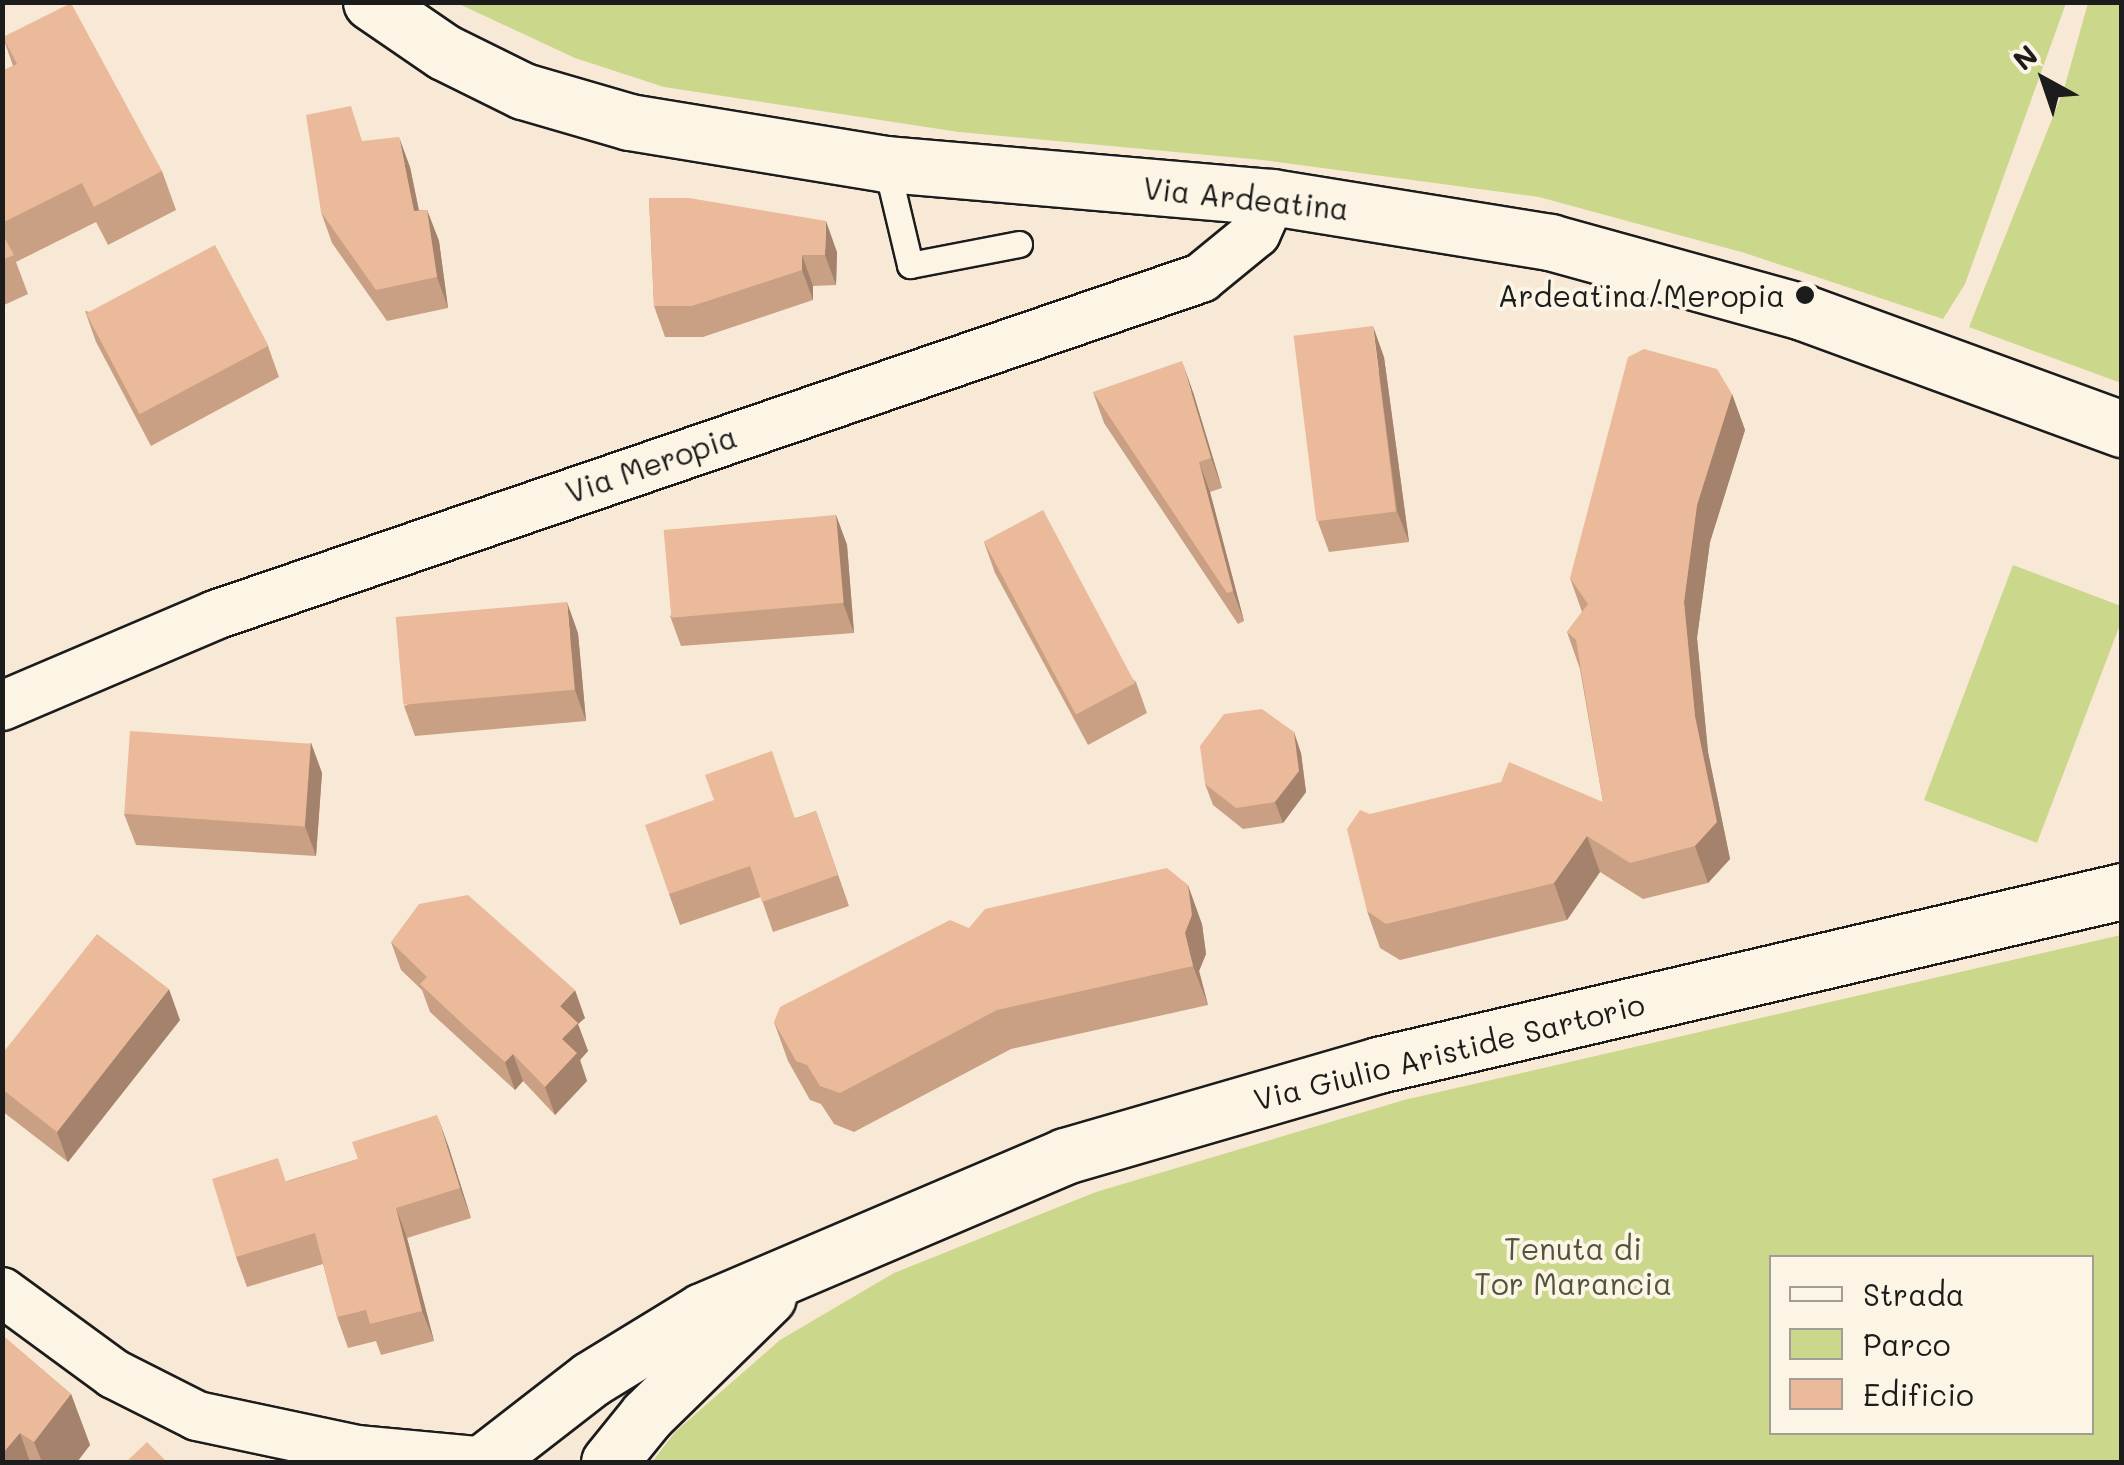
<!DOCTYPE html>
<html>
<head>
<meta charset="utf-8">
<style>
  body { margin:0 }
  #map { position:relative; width:2124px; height:1465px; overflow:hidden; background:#f8e9d6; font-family:Mali,sans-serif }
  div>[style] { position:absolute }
  .green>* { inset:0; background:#cbd78a }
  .roads { filter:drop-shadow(2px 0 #1c1c1c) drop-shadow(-2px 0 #1c1c1c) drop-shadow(0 2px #1c1c1c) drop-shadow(0 -2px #1c1c1c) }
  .lane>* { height:25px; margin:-12.5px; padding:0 12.5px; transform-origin:12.5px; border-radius:12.5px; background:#fcf5e5 }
  .street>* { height:48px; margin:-24px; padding:0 24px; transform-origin:24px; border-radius:24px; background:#fcf5e5 }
  .secondary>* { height:55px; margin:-27.5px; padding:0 27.5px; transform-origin:27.5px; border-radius:27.5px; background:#fcf5e5 }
  .wall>* { inset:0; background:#c9a084 }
  .shaded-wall>* { inset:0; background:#a4826c }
  .building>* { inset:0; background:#eaba9a; transform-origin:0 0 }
  .dots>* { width:28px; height:28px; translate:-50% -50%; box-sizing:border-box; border:5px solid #fcf5e5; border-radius:50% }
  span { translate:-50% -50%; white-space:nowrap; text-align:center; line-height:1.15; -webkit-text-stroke:8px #fcf5e5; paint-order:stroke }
  .street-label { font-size:30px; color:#1c1c1c }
  .poi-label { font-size:30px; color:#1c1c1c }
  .right { translate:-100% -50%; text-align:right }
  .park-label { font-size:30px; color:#51543d }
  .frame { position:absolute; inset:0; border:5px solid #1c1c1c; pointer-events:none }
  .legend { position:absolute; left:1769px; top:1255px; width:325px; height:180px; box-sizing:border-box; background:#fcf5e5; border:2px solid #a29e95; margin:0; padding:12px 18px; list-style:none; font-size:30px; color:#1c1c1c }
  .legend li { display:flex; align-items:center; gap:20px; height:50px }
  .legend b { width:50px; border:2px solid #a29e95 }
  .north { position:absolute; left:1994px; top:30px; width:100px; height:100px; -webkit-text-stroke:8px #fcf5e5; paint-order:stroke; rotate:320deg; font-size:28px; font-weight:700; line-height:40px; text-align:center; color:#1c1c1c }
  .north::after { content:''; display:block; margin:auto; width:35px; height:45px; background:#1c1c1c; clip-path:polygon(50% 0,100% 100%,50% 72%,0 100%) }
</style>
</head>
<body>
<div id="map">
  <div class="green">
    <div style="clip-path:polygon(457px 3px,2066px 3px,1965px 284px,1943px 319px,1745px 253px,1539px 197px,1262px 160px,959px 132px,664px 87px,575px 58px)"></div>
    <div style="clip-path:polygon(2088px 3px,2121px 3px,2121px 383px,1969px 327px,2064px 89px)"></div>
    <div style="clip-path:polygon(2013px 565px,2121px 606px,2121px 622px,2037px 843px,1924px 800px)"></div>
    <div style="clip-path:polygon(evenodd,2121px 935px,2121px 1462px,652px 1462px,675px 1432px,780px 1340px,894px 1273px,1096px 1192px,1404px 1100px,2121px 935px,1772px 1258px,2092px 1258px,2092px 1432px,1772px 1432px,1772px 1258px)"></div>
  </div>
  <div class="roads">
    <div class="lane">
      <div style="left:886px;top:164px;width:104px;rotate:76.6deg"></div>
      <div style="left:910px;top:265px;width:111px;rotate:-10.9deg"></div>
    </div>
    <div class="street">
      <div style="left:2px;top:706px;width:232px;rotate:-23.1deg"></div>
      <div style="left:215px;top:615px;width:1042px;rotate:-18.87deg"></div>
      <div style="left:1201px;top:278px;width:71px;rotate:-39.3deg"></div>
      <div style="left:1256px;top:233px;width:39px;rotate:-66deg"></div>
      <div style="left:2px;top:1292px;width:139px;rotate:36.2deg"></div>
      <div style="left:114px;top:1374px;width:93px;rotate:26.8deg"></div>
      <div style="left:197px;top:1416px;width:164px;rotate:12deg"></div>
      <div style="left:357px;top:1450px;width:130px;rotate:5.3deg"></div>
    </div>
    <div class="secondary">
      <div style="left:371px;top:2px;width:88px;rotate:34.4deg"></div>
      <div style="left:444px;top:52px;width:88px;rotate:26.3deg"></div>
      <div style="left:523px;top:91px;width:111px;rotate:16.2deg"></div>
      <div style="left:630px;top:122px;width:259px;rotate:9.3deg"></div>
      <div style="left:886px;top:164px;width:387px;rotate:4.9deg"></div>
      <div style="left:1272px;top:197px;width:282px;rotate:9.2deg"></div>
      <div style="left:1550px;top:242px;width:262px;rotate:15.5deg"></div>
      <div style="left:1802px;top:312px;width:341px;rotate:20.1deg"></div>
      <div style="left:484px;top:1462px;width:135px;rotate:-37.8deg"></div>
      <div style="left:591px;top:1379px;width:130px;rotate:-31.5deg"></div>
      <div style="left:702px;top:1311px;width:395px;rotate:-23.1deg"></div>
      <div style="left:1065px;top:1156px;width:326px;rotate:-16.2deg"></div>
      <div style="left:1378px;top:1065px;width:764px;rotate:-13.16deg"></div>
      <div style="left:609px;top:1462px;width:60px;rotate:-51deg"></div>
      <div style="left:647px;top:1415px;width:169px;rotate:-44.3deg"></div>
    </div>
  </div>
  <div class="wall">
    <div style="clip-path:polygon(3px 37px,162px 171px,176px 210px,108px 245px,96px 222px,16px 262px,28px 294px,2px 306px,2px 71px,13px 66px)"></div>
    <div style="clip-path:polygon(364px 141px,410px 167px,419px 210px,427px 210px,439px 241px,448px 308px,387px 321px,332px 243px,321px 212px)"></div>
    <div style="clip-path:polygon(649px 198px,837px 252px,836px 285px,813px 286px,813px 300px,703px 337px,665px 337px,654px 306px)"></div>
    <div style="clip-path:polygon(85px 311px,268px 346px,279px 377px,151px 446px,96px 342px)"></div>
    <div style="clip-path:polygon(1384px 357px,1409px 542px,1329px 552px,1318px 522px)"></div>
    <div style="clip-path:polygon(1093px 392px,1193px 392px,1222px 488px,1210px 492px,1244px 621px,1238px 624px,1104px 423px)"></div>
    <div style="clip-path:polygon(1732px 394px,1745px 430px,1710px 542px,1697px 638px,1708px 752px,1730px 859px,1708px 883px,1643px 899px,1600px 872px,1567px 920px,1400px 960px,1380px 948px,1367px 911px,1370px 814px,1603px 802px,1580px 669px,1567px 632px,1582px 612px,1570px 578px)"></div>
    <div style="clip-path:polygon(836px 515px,847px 545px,854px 633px,681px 646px,670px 616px)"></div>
    <div style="clip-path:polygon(984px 542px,1136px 682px,1147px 713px,1088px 745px,995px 573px)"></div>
    <div style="clip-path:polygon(578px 633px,586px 721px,415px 736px,404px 706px)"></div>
    <div style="clip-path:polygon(311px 743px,322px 773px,316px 856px,136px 845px,124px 814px)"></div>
    <div style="clip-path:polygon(1301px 753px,1306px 792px,1283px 823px,1243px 829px,1213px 805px,1205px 784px)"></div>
    <div style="clip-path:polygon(714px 800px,796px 818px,816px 811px,849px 906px,773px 932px,761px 897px,680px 925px,669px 894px)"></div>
    <div style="clip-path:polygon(1202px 924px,1206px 954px,1199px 971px,1208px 1005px,1011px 1049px,854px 1132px,834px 1124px,821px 1104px,810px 1100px,788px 1061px,774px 1022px,969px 928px)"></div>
    <div style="clip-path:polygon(391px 942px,585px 1018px,578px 1024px,588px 1051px,580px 1060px,587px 1081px,555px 1115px,523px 1081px,515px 1090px,430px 1012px,422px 990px,401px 970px)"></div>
    <div style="clip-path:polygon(180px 1020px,68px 1162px,2px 1111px,2px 1054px)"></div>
    <div style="clip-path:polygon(448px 1145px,471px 1218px,407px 1238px,434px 1341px,381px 1355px,376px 1341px,348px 1348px,337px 1317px,323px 1264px,247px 1287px,236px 1257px,287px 1181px,358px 1159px)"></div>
    <div style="clip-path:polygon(2px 1335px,71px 1394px,90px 1445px,77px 1462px,2px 1462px)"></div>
  </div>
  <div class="shaded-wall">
    <div style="clip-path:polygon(399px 137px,410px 167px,425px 241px,414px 211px)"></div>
    <div style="clip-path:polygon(427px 210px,439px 241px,448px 308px,437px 277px)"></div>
    <div style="clip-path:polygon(826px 221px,837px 252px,836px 285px,825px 255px)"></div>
    <div style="clip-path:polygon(802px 255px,813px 286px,813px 300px,802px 270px)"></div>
    <div style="clip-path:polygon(1373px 326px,1384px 357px,1409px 542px,1397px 511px)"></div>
    <div style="clip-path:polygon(1182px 361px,1193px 392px,1222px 488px,1211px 458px)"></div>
    <div style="clip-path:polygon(1732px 394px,1745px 430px,1710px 542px,1697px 638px,1708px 752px,1730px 859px,1708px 883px,1695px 846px,1695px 716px,1684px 602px,1697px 505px)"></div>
    <div style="clip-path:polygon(1199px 462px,1210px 492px,1244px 621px,1233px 591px)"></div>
    <div style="clip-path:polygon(836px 515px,847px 545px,854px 633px,843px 603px)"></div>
    <div style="clip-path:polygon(567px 602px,578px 633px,586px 721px,575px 690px)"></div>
    <div style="clip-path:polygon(1294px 732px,1301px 753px,1306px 792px,1283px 823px,1275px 802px)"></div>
    <div style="clip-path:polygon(311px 743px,322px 773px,316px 856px,305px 826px)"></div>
    <div style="clip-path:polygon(1587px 836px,1600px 872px,1567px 920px,1554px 883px)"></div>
    <div style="clip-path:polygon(1188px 885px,1202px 924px,1206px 954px,1199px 971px,1208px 1005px,1193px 966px,1185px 933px)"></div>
    <div style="clip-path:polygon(169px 989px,180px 1020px,68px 1162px,57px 1132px)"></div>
    <div style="clip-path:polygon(575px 990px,585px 1018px,578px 1024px,588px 1051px,580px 1060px,587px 1081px,555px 1115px,545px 1087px,562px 1039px,560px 1006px)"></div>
    <div style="clip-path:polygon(513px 1054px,523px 1081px,515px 1090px,505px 1062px)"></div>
    <div style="clip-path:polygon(437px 1115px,448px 1145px,471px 1218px,460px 1188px)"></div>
    <div style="clip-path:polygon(396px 1208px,407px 1238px,434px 1341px,422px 1311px)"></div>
    <div style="clip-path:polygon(71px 1394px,90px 1445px,77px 1462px,42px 1462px,34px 1442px)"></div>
    <div style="clip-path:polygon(20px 1433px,30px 1462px,2px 1462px,2px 1454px)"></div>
  </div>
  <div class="building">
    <div style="clip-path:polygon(71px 3px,162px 171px,94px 207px,82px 183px,2px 223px,2px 71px,17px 64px,3px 37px)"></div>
    <div style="clip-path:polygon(351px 106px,362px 141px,399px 137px,414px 211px,427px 210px,437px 277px,376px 290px,321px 212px,306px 115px)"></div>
    <div style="clip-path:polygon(649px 198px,689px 198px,826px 221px,825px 255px,802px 255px,802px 270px,692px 306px,654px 306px)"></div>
    <div style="clip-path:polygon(2px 233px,14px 255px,2px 260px)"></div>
    <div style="left:215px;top:245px;width:114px;height:146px;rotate:62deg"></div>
    <div style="left:1373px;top:326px;width:187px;height:80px;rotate:83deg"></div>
    <div style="clip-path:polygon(1644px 349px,1717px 369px,1732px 394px,1697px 505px,1684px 602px,1695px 716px,1717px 822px,1695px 846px,1630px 863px,1587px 836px,1554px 883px,1386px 924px,1367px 911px,1347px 829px,1360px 810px,1370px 814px,1501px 782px,1509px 762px,1603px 802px,1576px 640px,1567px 632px,1588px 604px,1570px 578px,1628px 357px)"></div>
    <div style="clip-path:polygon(1182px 361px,1211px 458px,1199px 462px,1233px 591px,1227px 593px,1093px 392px)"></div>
    <div style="left:1043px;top:510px;width:196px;height:67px;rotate:62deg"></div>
    <div style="left:836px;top:515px;width:88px;height:173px;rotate:85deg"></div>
    <div style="left:567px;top:602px;width:88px;height:172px;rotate:85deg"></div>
    <div style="clip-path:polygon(1262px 709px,1294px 732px,1299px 771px,1275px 802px,1236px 808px,1205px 784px,1200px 746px,1224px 714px)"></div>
    <div style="left:130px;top:731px;width:181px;height:83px;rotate:4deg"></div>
    <div style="clip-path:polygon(772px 751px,795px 819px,816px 811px,838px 875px,762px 902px,750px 866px,669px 894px,645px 825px,714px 800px,705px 775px)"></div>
    <div style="clip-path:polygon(1167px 868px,1188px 885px,1192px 915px,1185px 933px,1193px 966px,997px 1010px,840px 1093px,820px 1086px,807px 1065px,796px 1061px,774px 1022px,780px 1007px,950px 920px,969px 928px,985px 909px)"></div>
    <div style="clip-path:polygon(468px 895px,575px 990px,560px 1006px,578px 1023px,562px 1039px,577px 1053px,545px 1087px,513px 1054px,505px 1062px,468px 1029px,420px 984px,427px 977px,391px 942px,419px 904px)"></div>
    <div style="clip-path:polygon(97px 934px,169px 989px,57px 1132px,2px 1089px,2px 1054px)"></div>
    <div style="clip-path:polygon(437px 1115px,460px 1188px,396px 1208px,422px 1311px,370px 1324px,366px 1310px,337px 1317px,315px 1233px,236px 1257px,212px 1179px,278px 1158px,286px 1182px,358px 1159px,352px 1142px)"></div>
    <div style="clip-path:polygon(2px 1335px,71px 1394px,34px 1442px,20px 1433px,2px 1454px)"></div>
    <div style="clip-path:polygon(147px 1442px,167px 1462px,126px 1462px)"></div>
  </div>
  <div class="dots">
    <div style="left:1805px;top:295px;background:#1c1c1c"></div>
  </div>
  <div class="street-label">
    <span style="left:1246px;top:198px;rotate:6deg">Via Ardeatina</span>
    <span style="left:651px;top:464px;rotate:-19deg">Via Meropia</span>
    <span style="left:1449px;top:1051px;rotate:-14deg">Via Giulio Aristide Sartorio</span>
  </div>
  <div class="poi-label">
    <span class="right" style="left:1785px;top:295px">Ardeatina/Meropia</span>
  </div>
  <div class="park-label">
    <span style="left:1573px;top:1265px">Tenuta di<br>Tor Marancia</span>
  </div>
  <div class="frame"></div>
  <ul class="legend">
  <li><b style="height:12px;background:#fcf5e5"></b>Strada</li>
  <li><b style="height:28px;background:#cbd78a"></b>Parco</li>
  <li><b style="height:28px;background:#eaba9a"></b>Edificio</li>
  </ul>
  <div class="north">N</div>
</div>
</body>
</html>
